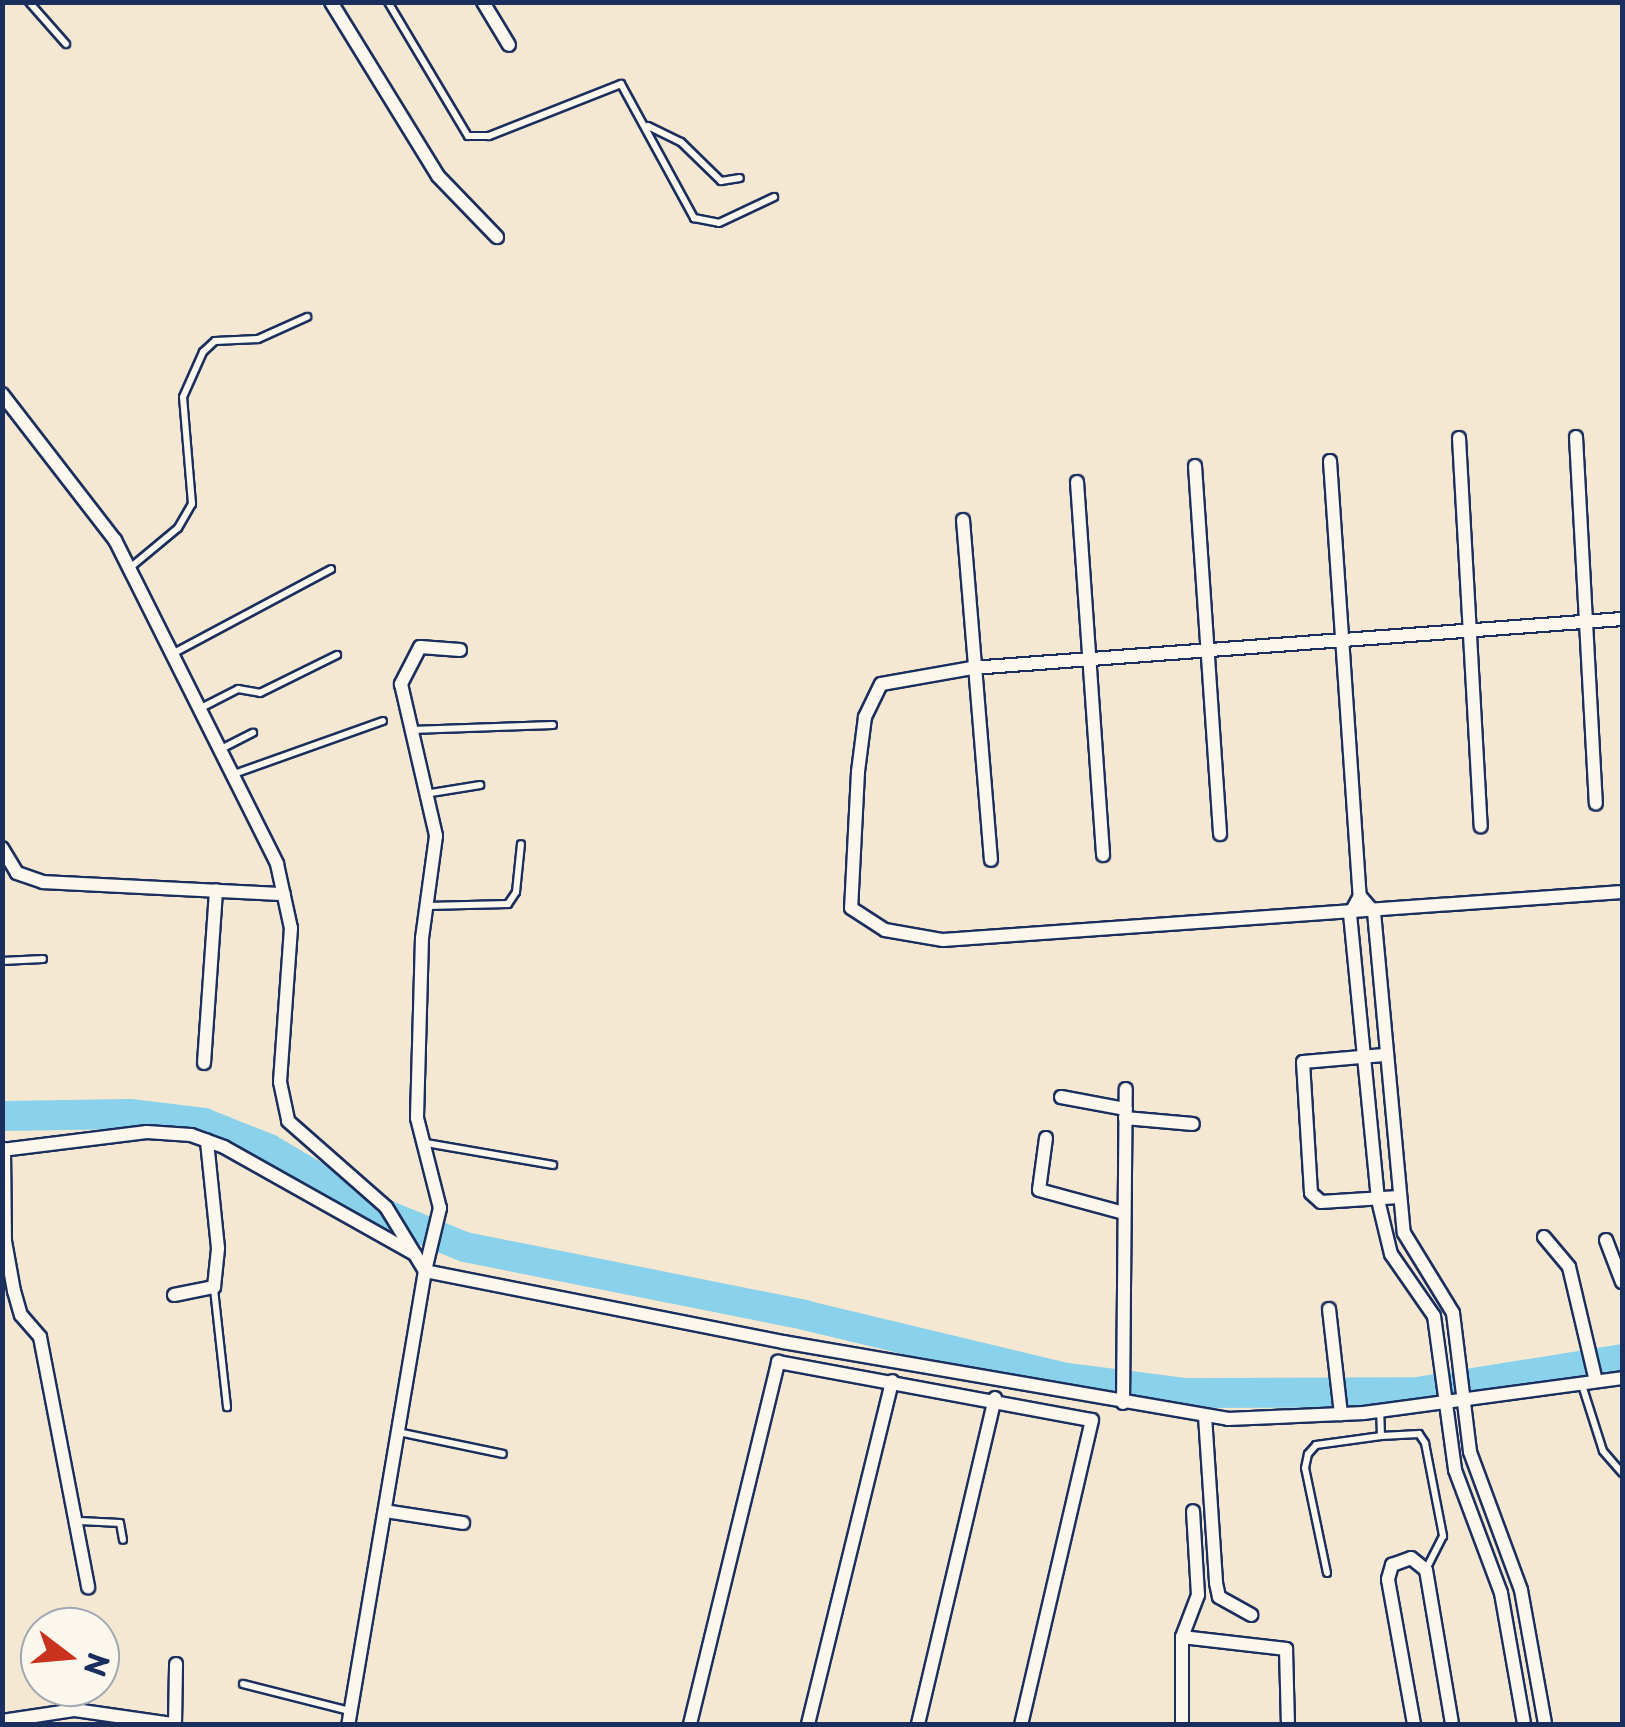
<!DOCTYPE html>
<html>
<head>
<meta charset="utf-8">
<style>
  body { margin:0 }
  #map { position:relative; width:1625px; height:1727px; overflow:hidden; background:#f5e8d3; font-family:"Playpen Sans",sans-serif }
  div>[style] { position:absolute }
  .river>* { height:30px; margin:-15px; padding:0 15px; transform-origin:15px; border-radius:15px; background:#8ad1eb }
  .roads { filter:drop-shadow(2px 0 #1b2f5e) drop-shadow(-2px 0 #1b2f5e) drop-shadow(0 2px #1b2f5e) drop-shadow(0 -2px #1b2f5e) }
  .lane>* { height:6px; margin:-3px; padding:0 3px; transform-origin:3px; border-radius:3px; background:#fbf7ec }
  .street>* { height:12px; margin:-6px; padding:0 6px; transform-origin:6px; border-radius:6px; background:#fbf7ec }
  span { translate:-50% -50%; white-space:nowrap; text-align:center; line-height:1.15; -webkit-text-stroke:10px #fbf7ec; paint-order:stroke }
  .frame { position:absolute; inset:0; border:5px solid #1b2f5e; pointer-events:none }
  .north { position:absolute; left:20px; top:1607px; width:100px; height:100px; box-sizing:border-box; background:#fbf7ec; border:2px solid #a1a7b3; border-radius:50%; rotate:106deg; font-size:28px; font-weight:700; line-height:40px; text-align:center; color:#1b2f5e }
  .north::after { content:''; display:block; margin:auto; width:35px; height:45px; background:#c8321e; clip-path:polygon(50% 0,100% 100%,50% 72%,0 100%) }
</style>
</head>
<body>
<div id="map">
  <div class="river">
    <div style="left:2px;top:1116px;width:128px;rotate:-0.9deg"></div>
    <div style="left:130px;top:1114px;width:75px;rotate:6.9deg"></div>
    <div style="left:204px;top:1123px;width:70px;rotate:21.8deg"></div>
    <div style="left:269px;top:1149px;width:114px;rotate:30.6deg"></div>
    <div style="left:367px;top:1207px;width:106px;rotate:22.2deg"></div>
    <div style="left:465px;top:1247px;width:346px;rotate:11.3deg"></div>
    <div style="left:804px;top:1315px;width:270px;rotate:13.5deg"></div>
    <div style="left:1067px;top:1378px;width:120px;rotate:7.2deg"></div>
    <div style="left:1186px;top:1393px;width:231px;rotate:-0.2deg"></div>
    <div style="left:1417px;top:1392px;width:208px;rotate:-9.1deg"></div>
  </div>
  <div class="roads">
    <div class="lane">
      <div style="left:29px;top:2px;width:56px;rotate:48.6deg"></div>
      <div style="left:388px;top:2px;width:156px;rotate:59.2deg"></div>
      <div style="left:468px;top:136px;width:21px"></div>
      <div style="left:489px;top:136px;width:142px;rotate:-21.5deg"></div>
      <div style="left:621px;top:84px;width:153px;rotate:61.4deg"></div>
      <div style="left:694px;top:218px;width:25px;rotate:11deg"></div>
      <div style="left:719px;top:223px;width:61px;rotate:-25.3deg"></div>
      <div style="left:648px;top:126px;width:37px;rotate:26deg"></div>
      <div style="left:681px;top:142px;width:56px;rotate:44.3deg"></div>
      <div style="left:721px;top:181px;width:19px;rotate:-9deg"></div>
      <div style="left:131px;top:567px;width:61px;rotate:-39.7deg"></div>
      <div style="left:178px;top:528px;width:28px;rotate:-60deg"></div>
      <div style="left:192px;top:504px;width:107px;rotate:-94.8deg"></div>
      <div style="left:183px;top:397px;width:49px;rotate:-66deg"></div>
      <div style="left:203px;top:352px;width:16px;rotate:-43deg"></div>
      <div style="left:215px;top:341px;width:43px;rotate:-2.7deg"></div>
      <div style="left:258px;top:339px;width:54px;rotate:-24.2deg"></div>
      <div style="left:174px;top:653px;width:178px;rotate:-28.1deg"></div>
      <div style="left:201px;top:708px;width:42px;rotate:-27.2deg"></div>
      <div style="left:238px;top:689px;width:22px;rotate:10deg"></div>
      <div style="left:260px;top:693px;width:86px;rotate:-26.3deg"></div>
      <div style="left:411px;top:730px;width:142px;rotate:-2deg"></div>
      <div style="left:221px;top:749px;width:36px;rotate:-27deg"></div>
      <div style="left:234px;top:774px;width:158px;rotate:-19.6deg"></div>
      <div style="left:431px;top:793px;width:50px;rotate:-9.3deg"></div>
      <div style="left:427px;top:906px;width:81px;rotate:-1.4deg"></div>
      <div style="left:508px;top:904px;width:14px;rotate:-56deg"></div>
      <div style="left:516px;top:892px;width:48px;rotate:-84.1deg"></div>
      <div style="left:2px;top:961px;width:41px;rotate:-2.8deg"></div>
      <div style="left:426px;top:1143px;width:129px;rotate:9.8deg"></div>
      <div style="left:214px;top:1289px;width:119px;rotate:83.7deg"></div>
      <div style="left:1582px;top:1385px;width:69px;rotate:72.3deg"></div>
      <div style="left:1603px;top:1451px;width:29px;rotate:49deg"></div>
      <div style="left:398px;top:1432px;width:107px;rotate:11.8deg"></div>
      <div style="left:1381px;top:1436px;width:38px;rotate:-3deg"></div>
      <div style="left:1419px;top:1434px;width:11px;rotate:56deg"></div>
      <div style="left:1425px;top:1443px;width:95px;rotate:79deg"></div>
      <div style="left:1443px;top:1536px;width:38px;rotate:117deg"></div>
      <div style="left:80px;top:1521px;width:40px;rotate:2.9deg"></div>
      <div style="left:120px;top:1523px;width:17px;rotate:80deg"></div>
      <div style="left:1327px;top:1573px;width:107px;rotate:-101.8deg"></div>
      <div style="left:1305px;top:1468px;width:14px;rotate:-78deg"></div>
      <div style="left:1308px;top:1454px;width:12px;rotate:-48deg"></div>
      <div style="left:1316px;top:1445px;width:66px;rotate:-7.9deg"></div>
      <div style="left:1381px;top:1436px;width:25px;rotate:-92deg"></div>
      <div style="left:243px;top:1684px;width:110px;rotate:14.2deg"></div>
    </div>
    <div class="street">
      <div style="left:331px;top:2px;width:204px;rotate:58.4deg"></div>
      <div style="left:438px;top:176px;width:85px;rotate:46deg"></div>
      <div style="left:483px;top:2px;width:50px;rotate:58.8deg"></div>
      <div style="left:2px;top:394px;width:185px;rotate:52.3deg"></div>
      <div style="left:115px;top:540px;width:362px;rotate:63.4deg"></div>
      <div style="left:277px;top:864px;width:66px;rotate:77.7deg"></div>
      <div style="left:291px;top:928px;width:154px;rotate:94.1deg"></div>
      <div style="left:280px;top:1082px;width:40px;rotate:78deg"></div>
      <div style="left:288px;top:1121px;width:130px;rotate:41.3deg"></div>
      <div style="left:386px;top:1207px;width:75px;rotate:58.6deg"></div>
      <div style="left:425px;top:1271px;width:459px;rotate:99.6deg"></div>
      <div style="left:1576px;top:437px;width:367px;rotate:86.9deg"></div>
      <div style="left:1459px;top:438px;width:389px;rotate:86.8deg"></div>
      <div style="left:1330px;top:461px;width:436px;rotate:86.1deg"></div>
      <div style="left:1360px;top:896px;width:21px;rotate:119deg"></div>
      <div style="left:1350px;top:914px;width:287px;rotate:84.4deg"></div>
      <div style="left:1378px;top:1200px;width:56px;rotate:76.5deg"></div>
      <div style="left:1391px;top:1254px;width:75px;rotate:55.3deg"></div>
      <div style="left:1434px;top:1316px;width:155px;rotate:82.2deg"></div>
      <div style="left:1455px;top:1470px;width:131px;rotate:69.5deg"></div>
      <div style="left:1501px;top:1593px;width:133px;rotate:80deg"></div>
      <div style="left:1195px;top:466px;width:369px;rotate:86.1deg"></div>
      <div style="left:1077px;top:482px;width:374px;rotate:86deg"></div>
      <div style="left:963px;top:520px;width:341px;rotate:85.3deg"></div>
      <div style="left:1622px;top:619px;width:652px;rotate:175.69deg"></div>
      <div style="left:972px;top:668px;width:92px;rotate:170deg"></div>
      <div style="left:881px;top:684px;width:37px;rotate:116deg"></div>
      <div style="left:865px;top:717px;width:55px;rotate:97.3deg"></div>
      <div style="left:858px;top:772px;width:136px;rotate:92.9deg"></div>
      <div style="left:851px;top:908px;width:40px;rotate:32.9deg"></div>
      <div style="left:885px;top:930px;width:59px;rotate:9.8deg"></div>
      <div style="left:943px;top:940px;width:681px;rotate:-4.04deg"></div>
      <div style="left:460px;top:650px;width:40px;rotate:-175.7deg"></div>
      <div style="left:420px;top:647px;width:42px;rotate:117.2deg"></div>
      <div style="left:401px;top:684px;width:156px;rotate:77deg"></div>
      <div style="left:436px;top:836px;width:103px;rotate:97.8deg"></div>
      <div style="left:422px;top:938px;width:180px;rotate:91.6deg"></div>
      <div style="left:417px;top:1118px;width:93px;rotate:75.7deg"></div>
      <div style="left:440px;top:1208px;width:65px;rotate:103.4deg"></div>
      <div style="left:425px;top:1271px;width:365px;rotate:11.2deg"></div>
      <div style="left:783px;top:1342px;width:452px;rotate:9.8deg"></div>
      <div style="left:1228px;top:1419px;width:136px;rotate:-2.5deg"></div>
      <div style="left:1364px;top:1413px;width:260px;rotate:-7.7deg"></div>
      <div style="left:2px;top:848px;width:29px;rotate:59deg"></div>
      <div style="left:17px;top:873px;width:28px;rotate:19deg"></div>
      <div style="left:43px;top:882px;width:241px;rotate:2.9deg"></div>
      <div style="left:1360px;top:896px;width:21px;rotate:49deg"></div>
      <div style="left:1374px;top:912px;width:322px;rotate:84.7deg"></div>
      <div style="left:1404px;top:1233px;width:94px;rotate:58.5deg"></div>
      <div style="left:1453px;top:1313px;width:140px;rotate:83deg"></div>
      <div style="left:1470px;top:1452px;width:147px;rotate:69.7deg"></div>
      <div style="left:1521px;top:1590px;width:136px;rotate:79.8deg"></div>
      <div style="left:1384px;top:1055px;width:81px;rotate:175.1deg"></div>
      <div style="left:1303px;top:1062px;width:131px;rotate:86.5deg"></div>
      <div style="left:1311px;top:1193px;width:13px;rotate:42deg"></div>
      <div style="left:1321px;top:1202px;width:78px;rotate:-3.7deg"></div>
      <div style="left:204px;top:1063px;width:173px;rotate:-86deg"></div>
      <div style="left:1061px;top:1097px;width:66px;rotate:10.5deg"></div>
      <div style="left:1125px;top:1118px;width:68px;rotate:5deg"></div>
      <div style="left:1046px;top:1138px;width:52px;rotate:97.7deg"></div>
      <div style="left:1039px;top:1190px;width:88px;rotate:15.1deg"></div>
      <div style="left:4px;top:1149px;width:92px;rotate:89.4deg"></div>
      <div style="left:5px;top:1241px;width:51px;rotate:79.8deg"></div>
      <div style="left:14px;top:1291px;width:25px;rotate:74deg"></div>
      <div style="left:21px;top:1315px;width:29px;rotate:49deg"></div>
      <div style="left:40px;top:1337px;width:255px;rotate:79.1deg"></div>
      <div style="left:2px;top:1150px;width:146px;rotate:-7.1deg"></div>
      <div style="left:147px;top:1132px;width:44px;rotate:3.9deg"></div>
      <div style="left:191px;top:1135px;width:35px;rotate:20deg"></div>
      <div style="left:224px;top:1147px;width:219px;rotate:29.3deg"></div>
      <div style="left:1544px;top:1237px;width:39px;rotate:50deg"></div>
      <div style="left:1569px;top:1267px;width:117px;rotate:76.7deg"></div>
      <div style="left:1606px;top:1240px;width:45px;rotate:69.1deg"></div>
      <div style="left:174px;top:1295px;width:41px;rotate:-11.3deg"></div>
      <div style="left:214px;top:1287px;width:39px;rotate:-84deg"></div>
      <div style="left:218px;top:1248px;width:108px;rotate:-95.9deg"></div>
      <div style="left:1329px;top:1309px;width:106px;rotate:83.5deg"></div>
      <div style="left:1123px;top:1403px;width:314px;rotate:-89.5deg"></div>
      <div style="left:1205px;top:1416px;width:167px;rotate:86.2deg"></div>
      <div style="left:1216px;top:1583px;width:14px;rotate:78deg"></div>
      <div style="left:1219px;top:1597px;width:37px;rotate:29deg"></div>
      <div style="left:385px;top:1511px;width:79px;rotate:8.7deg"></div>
      <div style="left:1182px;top:1637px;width:45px;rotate:-69.1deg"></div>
      <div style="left:1198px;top:1595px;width:84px;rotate:-93.4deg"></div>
      <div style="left:2px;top:1721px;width:74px;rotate:-8.6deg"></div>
      <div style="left:75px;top:1710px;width:98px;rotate:8.2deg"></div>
      <div style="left:175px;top:1724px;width:60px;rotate:-89deg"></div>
      <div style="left:690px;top:1724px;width:373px;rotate:-76.3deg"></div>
      <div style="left:778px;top:1362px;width:319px;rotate:10.5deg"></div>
      <div style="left:1092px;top:1420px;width:312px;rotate:103.1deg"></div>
      <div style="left:808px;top:1724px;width:353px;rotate:-76.2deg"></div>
      <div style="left:918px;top:1724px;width:335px;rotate:-76.7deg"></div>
      <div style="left:1182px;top:1724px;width:87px;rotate:-90deg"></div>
      <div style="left:1182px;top:1637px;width:105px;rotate:6.6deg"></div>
      <div style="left:1286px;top:1649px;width:75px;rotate:88.5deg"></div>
      <div style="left:1414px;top:1724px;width:147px;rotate:-100.2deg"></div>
      <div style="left:1388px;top:1579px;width:15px;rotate:-74deg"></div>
      <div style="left:1392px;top:1565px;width:20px;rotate:-20deg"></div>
      <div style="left:1411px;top:1558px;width:19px;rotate:39deg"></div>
      <div style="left:1426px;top:1570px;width:156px;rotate:80.4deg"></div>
    </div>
  </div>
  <div class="frame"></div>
  <div class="north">N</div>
</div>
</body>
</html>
